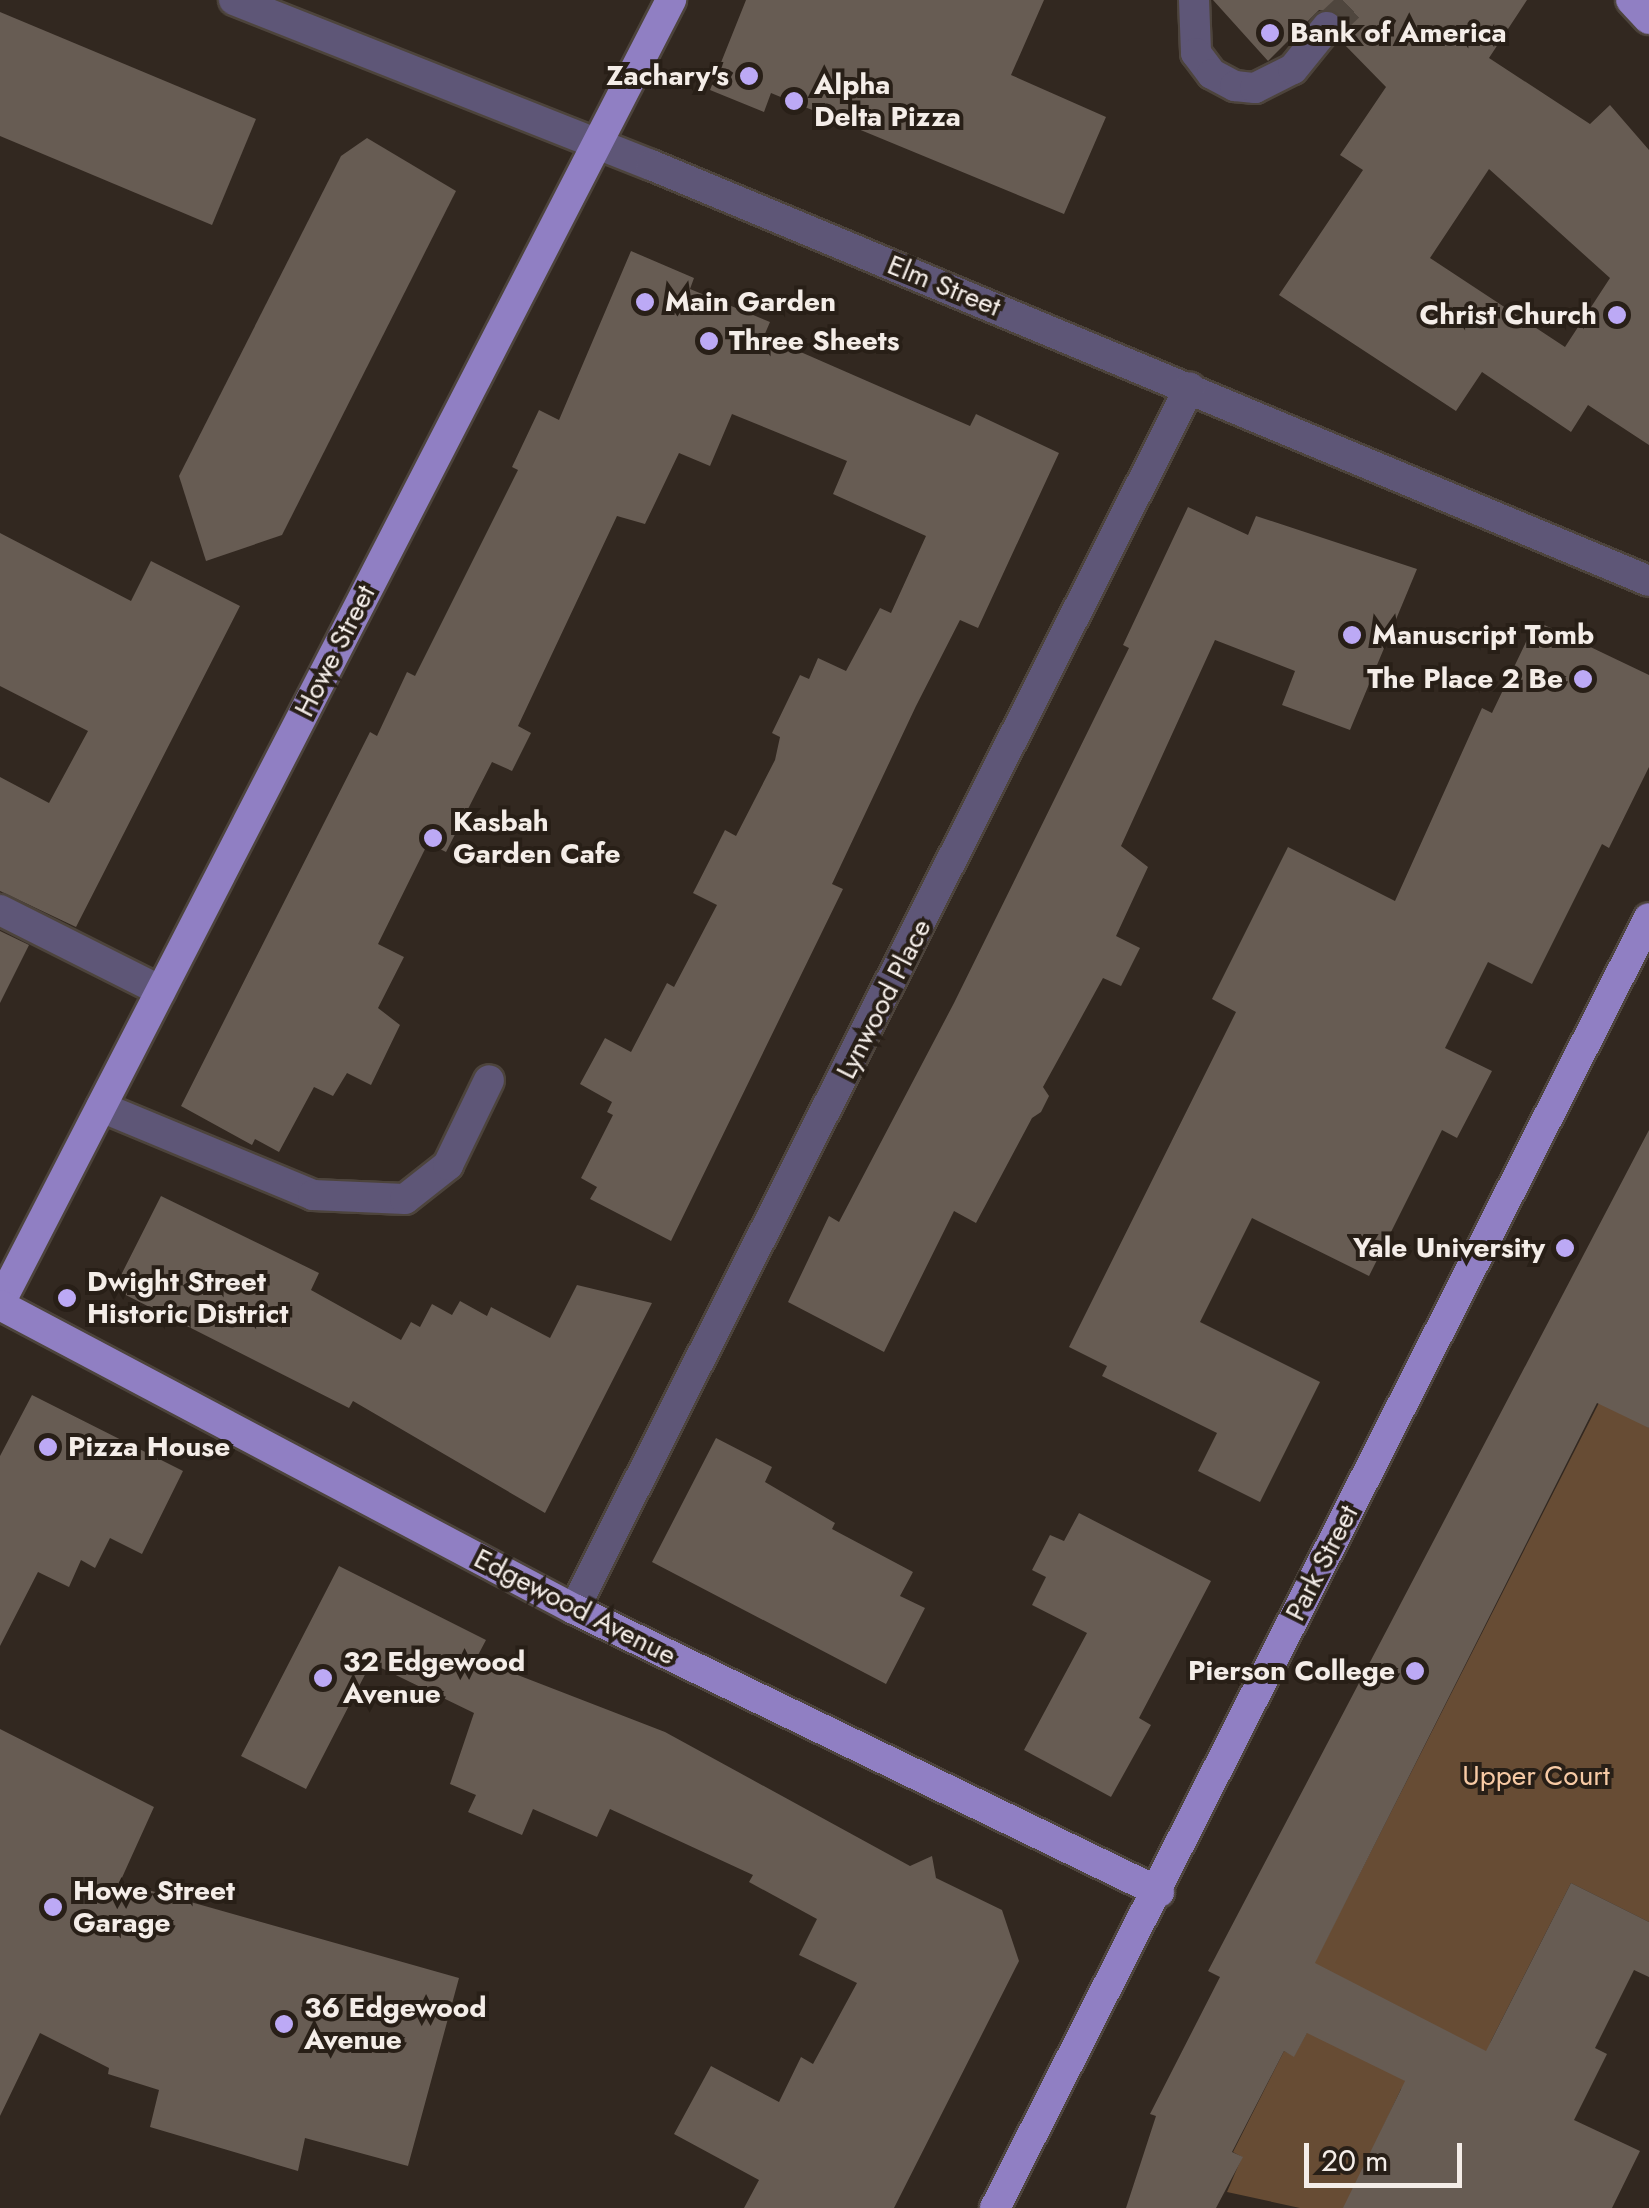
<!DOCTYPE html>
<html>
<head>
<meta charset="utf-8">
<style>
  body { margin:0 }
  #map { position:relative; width:1649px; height:2208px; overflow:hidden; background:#322820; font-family:Jost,sans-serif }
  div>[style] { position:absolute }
  .green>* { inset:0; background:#674c34 }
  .building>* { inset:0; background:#675c53 }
  .minor-tunnel>* { height:30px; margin-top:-15px; transform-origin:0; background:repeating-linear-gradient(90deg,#4f463e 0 30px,transparent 0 45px) }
  .roads { filter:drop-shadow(2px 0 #4d443c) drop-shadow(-2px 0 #4d443c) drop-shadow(0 2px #4d443c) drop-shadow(0 -2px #4d443c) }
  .minor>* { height:30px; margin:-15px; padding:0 15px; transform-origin:15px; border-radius:15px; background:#5e5677 }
  .major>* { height:30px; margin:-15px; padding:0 15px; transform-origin:15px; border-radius:15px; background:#907fc3 }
  .dots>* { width:28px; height:28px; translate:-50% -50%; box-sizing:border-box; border:5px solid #281f17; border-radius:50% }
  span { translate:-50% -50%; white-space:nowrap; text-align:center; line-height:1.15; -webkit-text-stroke:8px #281f17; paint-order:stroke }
  .poi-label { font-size:28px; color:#f4ede8; font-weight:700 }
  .left { translate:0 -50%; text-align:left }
  .right { translate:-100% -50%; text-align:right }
  .street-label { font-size:28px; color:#f4ede8 }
  .park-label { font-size:28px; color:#f7caa5 }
  .scale { position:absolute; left:1304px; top:2143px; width:158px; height:45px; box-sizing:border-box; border:5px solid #f4ede8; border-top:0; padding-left:12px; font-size:30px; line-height:35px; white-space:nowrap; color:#f4ede8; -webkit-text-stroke:8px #281f17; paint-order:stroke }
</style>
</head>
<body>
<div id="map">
  <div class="green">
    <div style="clip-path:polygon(1605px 1391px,1649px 1428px,1649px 1922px,1571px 1883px,1491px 2041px,1435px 2208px,1430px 2101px,1298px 1995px)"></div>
    <div style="clip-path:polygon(1315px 2018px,1411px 2085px,1401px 2089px,1345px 2208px,1300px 2208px,1227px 2192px,1242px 2157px,1233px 2152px,1284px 2051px,1294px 2056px)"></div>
  </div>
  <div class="building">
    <div style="clip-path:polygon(746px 0,1044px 0,1011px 75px,1106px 117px,1064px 214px,771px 93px,764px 112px,710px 90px)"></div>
    <div style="clip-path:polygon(evenodd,1213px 0,1527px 0,1489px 58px,1590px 124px,1610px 105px,1649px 150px,1649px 445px,1588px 405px,1571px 432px,1482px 372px,1456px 411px,1279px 295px,1363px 170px,1340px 155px,1386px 87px,1340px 40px,1346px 29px,1338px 12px,1319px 10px,1268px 61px,1213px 0,1489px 169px,1610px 278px,1565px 347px,1430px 258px,1489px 169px)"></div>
    <div style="clip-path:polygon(0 12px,256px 119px,212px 225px,0 136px)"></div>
    <div style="clip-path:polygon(367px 138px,456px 191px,282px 535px,206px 561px,179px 476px,341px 156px)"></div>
    <div style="clip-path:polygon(631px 251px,694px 278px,690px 289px,770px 322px,764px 336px,970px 426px,976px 414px,1059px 453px,978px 628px,960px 620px,916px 706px,832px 884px,843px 889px,671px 1241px,590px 1199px,597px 1187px,581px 1178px,613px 1115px,607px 1112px,612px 1102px,580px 1084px,605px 1038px,631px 1052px,667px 983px,674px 987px,717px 905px,693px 893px,725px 830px,736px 836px,775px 760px,780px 737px,772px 733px,800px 675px,809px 679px,818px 658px,846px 671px,880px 608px,891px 613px,926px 536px,833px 494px,847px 461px,732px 414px,710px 466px,679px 453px,645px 524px,617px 516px,518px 726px,531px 733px,512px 771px,492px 762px,446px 852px,428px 843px,378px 944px,404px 957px,378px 1008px,400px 1025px,371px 1085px,347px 1073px,333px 1096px,314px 1087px,279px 1152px,255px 1139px,252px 1145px,181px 1106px,370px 732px,377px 736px,407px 672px,415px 676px,518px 470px,512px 467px,539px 410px,559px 420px)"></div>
    <div style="clip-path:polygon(1188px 507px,1248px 535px,1256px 516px,1417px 569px,1350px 730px,1282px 705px,1295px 671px,1215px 640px,1121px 846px,1148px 867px,1116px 936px,1140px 948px,1121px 986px,1103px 978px,1043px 1087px,1049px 1096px,1041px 1112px,1032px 1118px,976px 1223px,954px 1211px,884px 1352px,788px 1302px,829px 1216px,839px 1222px,954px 1003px,1129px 648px,1123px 645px)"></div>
    <div style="clip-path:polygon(0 533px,131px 601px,151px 561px,240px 606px,76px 927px,0 891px,0 777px,49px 803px,88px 731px,0 686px)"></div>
    <div style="clip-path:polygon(1536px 621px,1649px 675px,1649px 767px,1609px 848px,1602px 844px,1532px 984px,1488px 962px,1445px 1048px,1492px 1071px,1457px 1138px,1442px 1130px,1369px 1276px,1252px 1218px,1200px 1322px,1320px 1382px,1260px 1502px,1198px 1471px,1217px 1433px,1102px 1376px,1107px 1366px,1069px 1347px,1236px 1012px,1212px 999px,1288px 847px,1395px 901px,1482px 708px,1492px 713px)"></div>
    <div style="clip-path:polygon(0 931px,29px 945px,0 1003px)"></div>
    <div style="clip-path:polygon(1649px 1130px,1649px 1428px,1597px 1403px,1315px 1963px,1486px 2051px,1571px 1883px,1649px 1922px,1649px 1977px,1634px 1970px,1595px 2048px,1607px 2054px,1574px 2120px,1640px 2151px,1612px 2208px,1343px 2208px,1405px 2081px,1307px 2033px,1294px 2057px,1284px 2051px,1232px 2152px,1243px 2157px,1216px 2208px,1126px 2208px,1156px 2116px,1150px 2114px,1220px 1977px,1208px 1971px)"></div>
    <div style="clip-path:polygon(161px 1196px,319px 1273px,311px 1290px,401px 1340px,411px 1322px,420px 1327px,432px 1304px,452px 1315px,460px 1301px,487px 1316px,491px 1307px,550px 1338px,577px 1285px,652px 1303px,545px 1513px,353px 1401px,349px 1408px,114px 1289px)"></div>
    <div style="clip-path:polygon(32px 1395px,183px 1471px,142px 1554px,110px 1538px,95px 1568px,81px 1560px,69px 1587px,38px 1572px,0 1646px,0 1456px)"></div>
    <div style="clip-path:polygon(716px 1438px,772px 1467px,765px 1482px,835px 1523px,832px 1529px,913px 1572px,900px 1596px,925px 1608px,886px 1684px,652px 1562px)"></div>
    <div style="clip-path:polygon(1079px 1513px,1211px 1581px,1139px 1718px,1151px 1725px,1111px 1797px,1024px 1750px,1087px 1633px,1032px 1605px,1046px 1577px,1032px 1570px,1050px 1535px,1064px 1541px)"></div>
    <div style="clip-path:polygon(339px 1566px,486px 1640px,476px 1659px,665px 1732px,910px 1866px,932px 1856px,936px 1878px,1002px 1910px,1019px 1961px,894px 2208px,744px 2208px,759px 2180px,674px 2134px,711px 2066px,779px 2102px,801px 2057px,813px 2064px,857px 1983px,799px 1955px,817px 1919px,749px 1882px,753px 1875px,610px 1809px,597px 1837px,533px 1809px,522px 1835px,468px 1812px,476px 1795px,450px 1784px,474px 1713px,371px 1663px,306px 1789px,241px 1756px)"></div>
    <div style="clip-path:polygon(0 1729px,154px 1807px,120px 1882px,459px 1978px,408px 2166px,305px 2138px,298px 2171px,150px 2127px,159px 2090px,108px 2074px,109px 2068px,40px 2033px,0 2116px)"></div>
  </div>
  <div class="minor-tunnel">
    <div style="left:1327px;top:27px;width:40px;rotate:-43deg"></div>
  </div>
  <div class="roads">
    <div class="minor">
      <div style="left:234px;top:0;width:448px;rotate:21.6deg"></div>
      <div style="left:651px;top:165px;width:1081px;rotate:22.63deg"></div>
      <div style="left:1194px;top:0;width:53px;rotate:87.8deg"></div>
      <div style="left:1196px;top:53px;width:26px;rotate:53deg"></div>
      <div style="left:1212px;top:74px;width:26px;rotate:28deg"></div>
      <div style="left:1235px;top:86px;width:20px;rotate:6deg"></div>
      <div style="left:1255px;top:88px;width:42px;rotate:-26.6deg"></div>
      <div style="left:1293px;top:69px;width:54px;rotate:-51deg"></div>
      <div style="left:0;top:910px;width:180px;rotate:26.7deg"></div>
      <div style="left:101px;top:1107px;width:230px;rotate:22.5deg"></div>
      <div style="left:313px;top:1195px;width:92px;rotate:2.5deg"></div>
      <div style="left:405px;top:1199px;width:55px;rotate:-38.3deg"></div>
      <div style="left:448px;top:1165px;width:94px;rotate:-64.2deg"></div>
      <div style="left:574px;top:1609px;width:1368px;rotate:-63.25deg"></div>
    </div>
    <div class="major">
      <div style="left:1631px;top:0;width:26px;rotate:47deg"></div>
      <div style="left:0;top:1303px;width:1466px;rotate:-62.75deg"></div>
      <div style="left:0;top:1305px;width:650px;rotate:27.91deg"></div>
      <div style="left:574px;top:1609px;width:650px;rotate:25.82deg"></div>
      <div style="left:995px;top:2208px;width:1446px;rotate:-63.12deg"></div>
    </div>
  </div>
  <div class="dots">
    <div style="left:1270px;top:33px;background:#bca9f5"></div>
    <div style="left:749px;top:76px;background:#bca9f5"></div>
    <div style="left:794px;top:101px;background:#bca9f5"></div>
    <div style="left:645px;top:302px;background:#bca9f5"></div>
    <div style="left:1617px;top:315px;background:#bca9f5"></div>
    <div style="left:709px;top:341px;background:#bca9f5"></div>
    <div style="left:1352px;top:635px;background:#bca9f5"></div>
    <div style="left:1583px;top:679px;background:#bca9f5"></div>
    <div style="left:433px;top:838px;background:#bca9f5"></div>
    <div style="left:1565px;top:1248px;background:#bca9f5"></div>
    <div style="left:67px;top:1298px;background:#bca9f5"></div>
    <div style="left:48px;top:1447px;background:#bca9f5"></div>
    <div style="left:1415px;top:1671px;background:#bca9f5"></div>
    <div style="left:323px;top:1678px;background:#bca9f5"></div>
    <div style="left:53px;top:1907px;background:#bca9f5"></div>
    <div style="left:284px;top:2024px;background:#bca9f5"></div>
  </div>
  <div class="poi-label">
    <span class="left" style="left:1290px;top:33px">Bank of America</span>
    <span class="right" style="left:729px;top:76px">Zachary's</span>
    <span class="left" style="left:814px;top:101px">Alpha<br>Delta Pizza</span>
    <span class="left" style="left:665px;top:302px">Main Garden</span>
    <span class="right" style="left:1597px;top:315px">Christ Church</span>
    <span class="left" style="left:729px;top:341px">Three Sheets</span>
    <span class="left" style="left:1372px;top:635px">Manuscript Tomb</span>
    <span class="right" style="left:1563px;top:679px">The Place 2 Be</span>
    <span class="left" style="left:453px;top:838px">Kasbah<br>Garden Cafe</span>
    <span class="right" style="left:1545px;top:1248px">Yale University</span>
    <span class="left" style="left:87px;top:1298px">Dwight Street<br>Historic District</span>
    <span class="left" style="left:68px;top:1447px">Pizza House</span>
    <span class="left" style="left:343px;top:1678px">32 Edgewood<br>Avenue</span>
    <span class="right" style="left:1395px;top:1671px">Pierson College</span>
    <span class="left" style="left:73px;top:1907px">Howe Street<br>Garage</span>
    <span class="left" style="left:304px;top:2024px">36 Edgewood<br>Avenue</span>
  </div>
  <div class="street-label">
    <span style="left:944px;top:286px;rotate:22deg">Elm Street</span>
    <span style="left:335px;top:651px;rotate:-63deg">Howe Street</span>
    <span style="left:884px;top:999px;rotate:-63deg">Lynwood Place</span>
    <span style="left:1322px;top:1563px;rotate:-63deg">Park Street</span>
    <span style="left:575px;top:1607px;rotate:27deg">Edgewood Avenue</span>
  </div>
  <div class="park-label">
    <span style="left:1536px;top:1776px">Upper Court</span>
  </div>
  <div class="scale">20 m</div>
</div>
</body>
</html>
